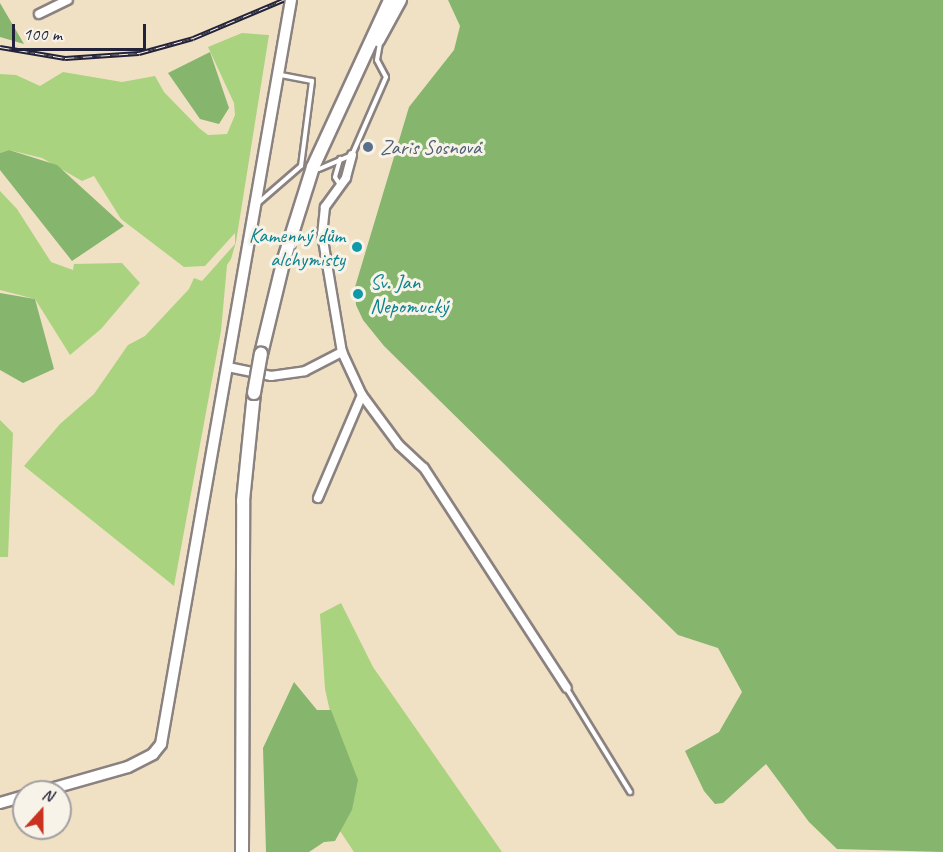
<!DOCTYPE html>
<html>
<head>
<meta charset="utf-8">
<style>
  body { margin:0 }
  #map { position:relative; width:943px; height:852px; overflow:hidden; background:#f1e1c4; font-family:Caveat,sans-serif }
  div>[style] { position:absolute }
  .green>* { inset:0; background:#a9d37e }
  .forest>* { inset:0; background:#86b56d }
  .roads { filter:drop-shadow(2px 0 #8a8280) drop-shadow(-2px 0 #8a8280) drop-shadow(0 2px #8a8280) drop-shadow(0 -2px #8a8280) }
  .lane>* { height:4px; margin:-2px; padding:0 2px; transform-origin:2px; border-radius:2px; background:#fff }
  .street>* { height:8px; margin:-4px; padding:0 4px; transform-origin:4px; border-radius:4px; background:#fff }
  .secondary>* { height:10px; margin:-5px; padding:0 5px; transform-origin:5px; border-radius:5px; background:#fff }
  .primary>* { height:12px; margin:-6px; padding:0 6px; transform-origin:6px; border-radius:6px; background:#fff }
  .rail>* { height:5px; margin-top:-2.5px; transform-origin:0; background:repeating-linear-gradient(90deg,#f7f3e8 0 9px,#22223b 0 18px); box-sizing:border-box; border-block:2px solid #22223b }
  .bridges { filter:drop-shadow(2px 0 #8a8280) drop-shadow(-2px 0 #8a8280) drop-shadow(0 2px #8a8280) drop-shadow(0 -2px #8a8280) }
  .primary-bridge>* { height:12px; margin:-6px; padding:0 6px; transform-origin:6px; border-radius:6px; background:#fff }
  .dots>* { width:16px; height:16px; translate:-50% -50%; box-sizing:border-box; border:3px solid #f7f3e8; border-radius:50% }
  span { translate:-50% -50%; white-space:nowrap; text-align:center; line-height:1.15; -webkit-text-stroke:6px #f7f3e8; paint-order:stroke }
  .service-label { font-size:21px; color:#4e5e75 }
  .left { translate:0 -50%; text-align:left }
  .culture-label { font-size:21px; color:#0d838f }
  .right { translate:-100% -50%; text-align:right }
  .north { position:absolute; left:12px; top:780px; width:60px; height:60px; box-sizing:border-box; background:#f7f3e8; border:2px solid #a29fa3; border-radius:50%; rotate:21deg; font-size:16px; font-weight:700; line-height:24px; text-align:center; color:#22223b }
  .north::after { content:''; display:block; margin:auto; width:21px; height:27px; background:#c8321e; clip-path:polygon(50% 0,100% 100%,50% 72%,0 100%) }
  .scale { position:absolute; left:12px; top:24px; width:134px; height:27px; box-sizing:border-box; border:3px solid #22223b; border-top:0; padding-left:8px; font-size:18px; line-height:21px; white-space:nowrap; color:#22223b; -webkit-text-stroke:4px #f7f3e8; paint-order:stroke }
</style>
</head>
<body>
<div id="map">
  <div class="green">
    <div style="clip-path:polygon(242px 33px,269px 35px,236px 242px,231px 259px,227px 265px,221px 331px,174px 586px,24px 466px,60px 424px,94px 394px,128px 345px,145px 336px,189px 289px,194px 278px,202px 281px,235px 244px,235px 233px,205px 266px,184px 267px,121px 219px,94px 176px,82px 181px,42px 158px,9px 150px,0 153px,0 74px,16px 75px,40px 86px,63px 72px,122px 82px,155px 76px,164px 92px,199px 128px,208px 135px,227px 134px,235px 115px,234px 103px,208px 47px)"></div>
    <div style="clip-path:polygon(0 191px,17px 209px,51px 262px,73px 270px,74px 264px,122px 263px,140px 283px,101px 329px,70px 355px,35px 299px,0 290px)"></div>
    <div style="clip-path:polygon(0 420px,13px 433px,8px 557px,0 557px)"></div>
    <div style="clip-path:polygon(341px 603px,373px 667px,502px 852px,354px 852px,340px 831px,352px 810px,325px 689px,320px 614px)"></div>
  </div>
  <div class="forest">
    <div style="clip-path:polygon(448px 0,943px 0,943px 852px,837px 849px,809px 822px,766px 764px,723px 803px,715px 804px,704px 791px,685px 751px,719px 732px,742px 692px,718px 648px,678px 635px,384px 346px,363px 320px,356px 305px,355px 287px,409px 107px,454px 50px,460px 26px)"></div>
    <div style="clip-path:polygon(0 3px,24px 44px,0 37px)"></div>
    <div style="clip-path:polygon(210px 52px,229px 108px,219px 124px,200px 119px,168px 73px)"></div>
    <div style="clip-path:polygon(9px 150px,57px 165px,124px 226px,72px 261px,0 170px,0 153px)"></div>
    <div style="clip-path:polygon(0 293px,35px 299px,54px 369px,23px 383px,0 370px)"></div>
    <div style="clip-path:polygon(294px 682px,317px 710px,331px 710px,358px 780px,352px 810px,335px 841px,324px 842px,309px 852px,266px 852px,263px 748px)"></div>
  </div>
  <div class="roads">
    <div class="lane">
      <div style="left:319px;top:169px;width:36px;rotate:-23deg"></div>
      <div style="left:352px;top:155px;width:85px;rotate:-66.4deg"></div>
      <div style="left:386px;top:77px;width:19px;rotate:-118deg"></div>
      <div style="left:377px;top:60px;width:17px;rotate:-80deg"></div>
      <div style="left:340px;top:185px;width:9px;rotate:-122deg"></div>
      <div style="left:335px;top:177px;width:19px;rotate:-74deg"></div>
      <div style="left:257px;top:204px;width:58px;rotate:-40.8deg"></div>
      <div style="left:301px;top:166px;width:86px;rotate:-82.6deg"></div>
      <div style="left:312px;top:81px;width:33px;rotate:-169deg"></div>
      <div style="left:567px;top:689px;width:121px;rotate:58.5deg"></div>
    </div>
    <div class="street">
      <div style="left:39px;top:14px;width:32px;rotate:-26deg"></div>
      <div style="left:352px;top:155px;width:24px;rotate:105deg"></div>
      <div style="left:346px;top:178px;width:36px;rotate:126deg"></div>
      <div style="left:325px;top:207px;width:27px;rotate:96deg"></div>
      <div style="left:322px;top:234px;width:120px;rotate:80.4deg"></div>
      <div style="left:342px;top:352px;width:47px;rotate:65.1deg"></div>
      <div style="left:362px;top:395px;width:62px;rotate:53.5deg"></div>
      <div style="left:399px;top:445px;width:34px;rotate:43deg"></div>
      <div style="left:424px;top:468px;width:262px;rotate:57deg"></div>
      <div style="left:228px;top:367px;width:44px;rotate:11.8deg"></div>
      <div style="left:271px;top:376px;width:34px;rotate:-8deg"></div>
      <div style="left:305px;top:371px;width:42px;rotate:-27.2deg"></div>
      <div style="left:318px;top:498px;width:112px;rotate:-66.9deg"></div>
    </div>
    <div class="secondary">
      <div style="left:40px;top:792px;width:91px;rotate:-15.9deg"></div>
      <div style="left:128px;top:767px;width:28px;rotate:-27deg"></div>
      <div style="left:153px;top:754px;width:13px;rotate:-51deg"></div>
      <div style="left:161px;top:744px;width:755px;rotate:-80.09deg"></div>
      <div style="left:0;top:803px;width:25px;rotate:-16deg"></div>
    </div>
    <div class="primary">
      <div style="left:378px;top:40px;width:46px;rotate:-61.2deg"></div>
      <div style="left:261px;top:354px;width:98px;rotate:-76.4deg"></div>
      <div style="left:284px;top:259px;width:96px;rotate:-72.5deg"></div>
      <div style="left:313px;top:167px;width:184px;rotate:-65.2deg"></div>
      <div style="left:242px;top:852px;width:351px;rotate:-89.8deg"></div>
      <div style="left:243px;top:501px;width:109px;rotate:-84.2deg"></div>
    </div>
  </div>
  <div class="rail">
    <div style="left:0;top:47px;width:66px;rotate:9.6deg"></div>
    <div style="left:65px;top:58px;width:74px;rotate:-3.9deg"></div>
    <div style="left:139px;top:53px;width:56px;rotate:-15.5deg"></div>
    <div style="left:193px;top:38px;width:98px;rotate:-22.9deg"></div>
  </div>
  <div class="bridges">
    <div class="primary-bridge">
      <div style="left:254px;top:393px;width:40px;rotate:-80deg"></div>
    </div>
  </div>
  <div class="dots">
    <div style="left:368px;top:147px;background:#5c6f8a"></div>
    <div style="left:357px;top:247px;background:#0f9aa8"></div>
    <div style="left:358px;top:294px;background:#0f9aa8"></div>
  </div>
  <div class="service-label">
    <span class="left" style="left:380px;top:147px">Zaris Sosnová</span>
  </div>
  <div class="culture-label">
    <span class="right" style="left:345px;top:247px">Kamenný dům<br>alchymisty</span>
    <span class="left" style="left:370px;top:294px">Sv. Jan<br>Nepomucký</span>
  </div>
  <div class="north">N</div>
  <div class="scale">100 m</div>
</div>
</body>
</html>
